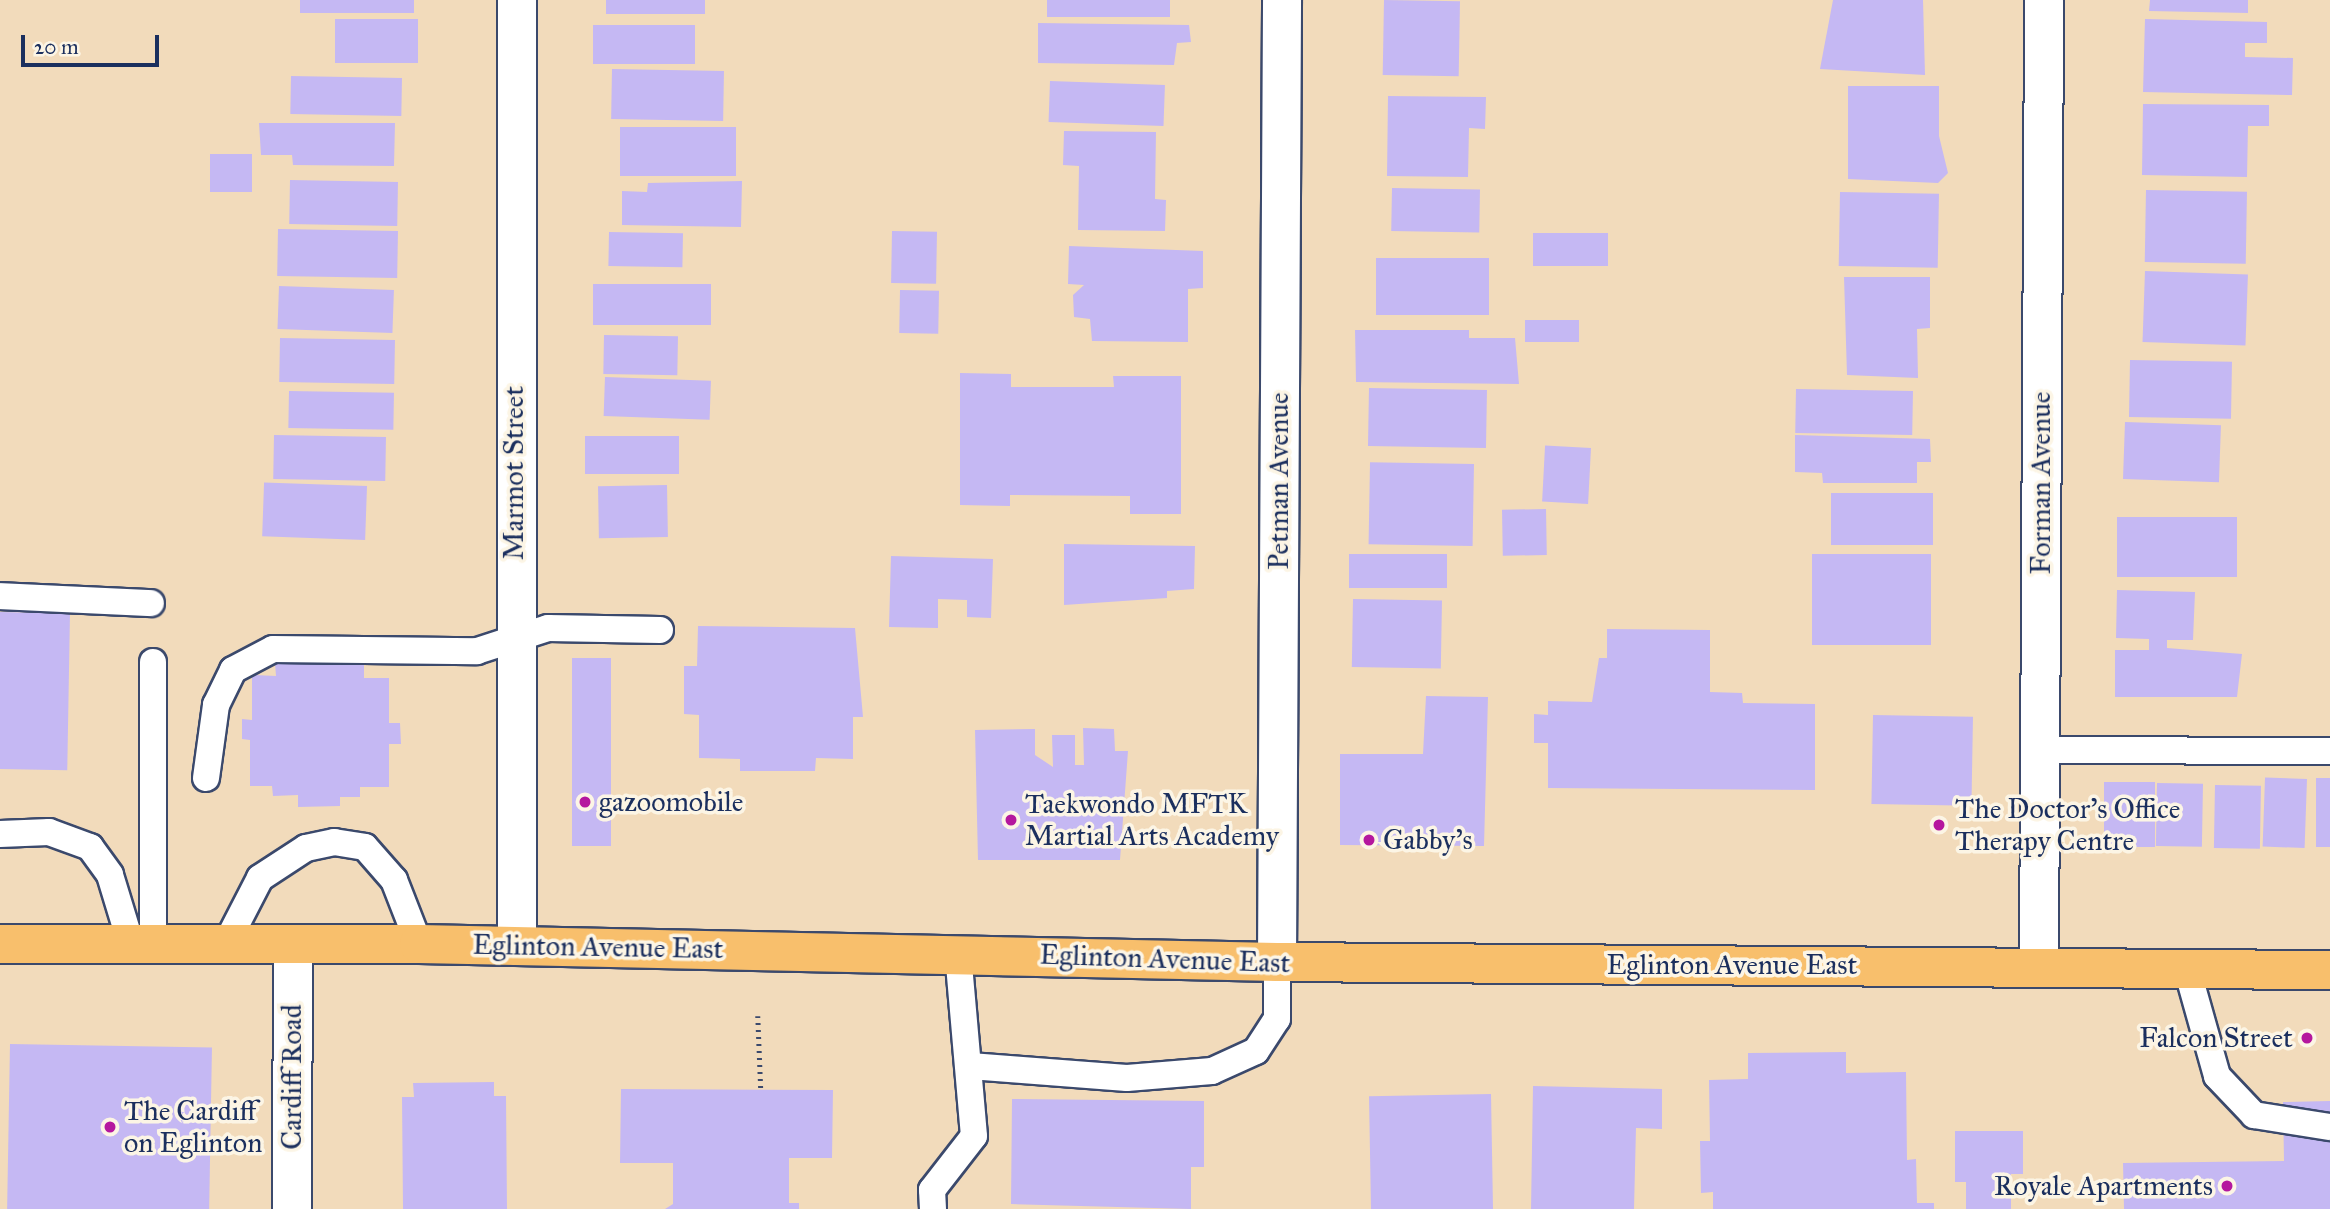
<!DOCTYPE html>
<html>
<head>
<meta charset="utf-8">
<style>
  body { margin:0 }
  #map { position:relative; width:2330px; height:1209px; overflow:hidden; background:#f2dbbb; font-family:"IM FELL Great Primer",serif }
  div>[style] { position:absolute }
  .building>* { inset:0; background:#c5b8f3; transform-origin:0 0 }
  .path>* { height:4.5px; margin-top:-2.25px; transform-origin:0; background:repeating-linear-gradient(90deg,#3b496c 0 2px,transparent 0 7px) }
  .roads { filter:drop-shadow(2px 0 #3b496c) drop-shadow(-2px 0 #3b496c) drop-shadow(0 2px #3b496c) drop-shadow(0 -2px #3b496c) }
  .lane>* { height:26px; margin:-13px; padding:0 13px; transform-origin:13px; border-radius:13px; background:#fff }
  .street>* { height:38px; margin:-19px; padding:0 19px; transform-origin:19px; border-radius:19px; background:#fff }
  .primary>* { height:38px; margin:-19px; padding:0 19px; transform-origin:19px; border-radius:19px; background:#f8bf6c }
  .dots>* { width:19px; height:19px; translate:-50% -50%; box-sizing:border-box; border:4px solid #fcf5e5; border-radius:50% }
  span { translate:-50% -50%; white-space:nowrap; text-align:center; line-height:1.15; -webkit-text-stroke:7px #fcf5e5; paint-order:stroke }
  .street-label { font-size:28px; color:#1b2f5e }
  .poi-label { font-size:28px; color:#1b2f5e }
  .left { translate:0 -50%; text-align:left }
  .right { translate:-100% -50%; text-align:right }
  .scale { position:absolute; left:21px; top:35px; width:138px; height:32px; box-sizing:border-box; border:4px solid #1b2f5e; border-top:0; padding-left:9px; font-size:21px; line-height:24px; white-space:nowrap; color:#1b2f5e; -webkit-text-stroke:5px #fcf5e5; paint-order:stroke }
</style>
</head>
<body>
<div id="map">
  <div class="building">
    <div style="left:300px;top:0;width:114px;height:13px"></div>
    <div style="left:606px;top:0;width:99px;height:14px"></div>
    <div style="left:1047px;top:0;width:123px;height:17px"></div>
    <div style="left:1384px;top:0;width:76px;height:75px;rotate:1deg"></div>
    <div style="clip-path:polygon(1833px 0,1923px 0,1925px 75px,1820px 69px)"></div>
    <div style="clip-path:polygon(2150px 0,2248px 0,2248px 13px,2149px 11px)"></div>
    <div style="left:418px;top:19px;width:44px;height:83px;rotate:90deg"></div>
    <div style="clip-path:polygon(2145px 19px,2267px 22px,2267px 43px,2245px 43px,2245px 57px,2293px 58px,2292px 95px,2143px 92px)"></div>
    <div style="clip-path:polygon(1038px 23px,1189px 25px,1191px 42px,1177px 43px,1174px 65px,1038px 63px)"></div>
    <div style="left:695px;top:25px;width:39px;height:102px;rotate:90deg"></div>
    <div style="left:612px;top:69px;width:112px;height:50px;rotate:1deg"></div>
    <div style="left:291px;top:76px;width:111px;height:38px;rotate:1deg"></div>
    <div style="left:1050px;top:81px;width:115px;height:41px;rotate:2deg"></div>
    <div style="clip-path:polygon(1848px 86px,1939px 86px,1939px 136px,1948px 173px,1938px 183px,1848px 179px)"></div>
    <div style="clip-path:polygon(1388px 96px,1486px 97px,1485px 129px,1469px 128px,1468px 177px,1387px 176px)"></div>
    <div style="clip-path:polygon(2143px 104px,2269px 105px,2269px 126px,2248px 126px,2247px 177px,2142px 175px)"></div>
    <div style="clip-path:polygon(259px 123px,395px 123px,394px 166px,293px 165px,292px 155px,261px 155px)"></div>
    <div style="left:620px;top:127px;width:116px;height:49px"></div>
    <div style="clip-path:polygon(1064px 131px,1156px 132px,1155px 199px,1166px 200px,1165px 231px,1078px 230px,1079px 166px,1063px 165px)"></div>
    <div style="left:210px;top:154px;width:42px;height:38px"></div>
    <div style="left:290px;top:180px;width:108px;height:44px;rotate:1deg"></div>
    <div style="clip-path:polygon(742px 181px,741px 227px,622px 225px,622px 191px,647px 192px,648px 183px)"></div>
    <div style="left:1392px;top:188px;width:88px;height:43px;rotate:1deg"></div>
    <div style="left:2146px;top:190px;width:101px;height:72px;rotate:1deg"></div>
    <div style="left:1840px;top:192px;width:99px;height:74px;rotate:1deg"></div>
    <div style="left:278px;top:229px;width:120px;height:47px;rotate:1deg"></div>
    <div style="left:892px;top:231px;width:45px;height:52px;rotate:1deg"></div>
    <div style="left:609px;top:232px;width:74px;height:34px;rotate:1deg"></div>
    <div style="left:1533px;top:233px;width:75px;height:33px"></div>
    <div style="clip-path:polygon(1069px 246px,1203px 251px,1203px 288px,1188px 289px,1188px 342px,1092px 341px,1090px 319px,1074px 317px,1073px 295px,1084px 285px,1068px 284px)"></div>
    <div style="left:1376px;top:258px;width:113px;height:57px"></div>
    <div style="left:2145px;top:271px;width:103px;height:71px;rotate:2deg"></div>
    <div style="clip-path:polygon(1844px 277px,1930px 277px,1930px 328px,1917px 329px,1918px 378px,1847px 375px)"></div>
    <div style="left:593px;top:284px;width:118px;height:41px"></div>
    <div style="left:279px;top:286px;width:115px;height:43px;rotate:2deg"></div>
    <div style="left:900px;top:290px;width:39px;height:43px;rotate:1deg"></div>
    <div style="left:1525px;top:320px;width:54px;height:22px"></div>
    <div style="clip-path:polygon(1355px 330px,1469px 330px,1469px 338px,1515px 338px,1519px 384px,1356px 382px)"></div>
    <div style="left:604px;top:335px;width:74px;height:39px;rotate:1deg"></div>
    <div style="left:280px;top:338px;width:115px;height:44px;rotate:1deg"></div>
    <div style="left:2130px;top:360px;width:102px;height:57px;rotate:1deg"></div>
    <div style="clip-path:polygon(960px 373px,1011px 374px,1011px 387px,1114px 387px,1113px 376px,1181px 376px,1181px 514px,1130px 514px,1130px 496px,1010px 495px,1010px 506px,960px 505px)"></div>
    <div style="left:605px;top:377px;width:106px;height:39px;rotate:2deg"></div>
    <div style="left:1369px;top:388px;width:118px;height:58px;rotate:1deg"></div>
    <div style="left:1796px;top:389px;width:117px;height:44px;rotate:1deg"></div>
    <div style="left:289px;top:391px;width:105px;height:37px;rotate:1deg"></div>
    <div style="left:2125px;top:422px;width:96px;height:57px;rotate:2deg"></div>
    <div style="left:274px;top:435px;width:112px;height:44px;rotate:1deg"></div>
    <div style="clip-path:polygon(1795px 435px,1930px 439px,1931px 462px,1917px 462px,1917px 483px,1823px 483px,1822px 473px,1795px 472px)"></div>
    <div style="left:585px;top:436px;width:94px;height:38px"></div>
    <div style="left:1591px;top:448px;width:56px;height:46px;rotate:93deg"></div>
    <div style="left:1474px;top:464px;width:82px;height:104px;rotate:91deg"></div>
    <div style="left:667px;top:485px;width:52px;height:69px;rotate:89deg"></div>
    <div style="left:367px;top:486px;width:54px;height:103px;rotate:92deg"></div>
    <div style="left:1831px;top:493px;width:102px;height:52px"></div>
    <div style="left:1546px;top:509px;width:46px;height:44px;rotate:89deg"></div>
    <div style="left:2117px;top:517px;width:120px;height:60px"></div>
    <div style="clip-path:polygon(1064px 544px,1195px 546px,1194px 589px,1167px 591px,1167px 598px,1064px 605px)"></div>
    <div style="left:1349px;top:554px;width:98px;height:34px"></div>
    <div style="left:1931px;top:554px;width:91px;height:119px;rotate:90deg"></div>
    <div style="clip-path:polygon(891px 556px,993px 559px,991px 618px,967px 617px,967px 600px,938px 599px,938px 628px,889px 627px)"></div>
    <div style="clip-path:polygon(2117px 590px,2195px 592px,2193px 640px,2167px 640px,2167px 648px,2242px 654px,2237px 697px,2115px 697px,2115px 650px,2149px 650px,2149px 639px,2116px 638px)"></div>
    <div style="left:1353px;top:599px;width:89px;height:68px;rotate:1deg"></div>
    <div style="left:0;top:612px;width:70px;height:157px;rotate:1deg"></div>
    <div style="clip-path:polygon(698px 626px,855px 628px,863px 717px,853px 717px,853px 759px,816px 758px,815px 771px,740px 771px,740px 759px,699px 758px,699px 715px,684px 714px,684px 666px,697px 666px)"></div>
    <div style="clip-path:polygon(1607px 629px,1710px 630px,1710px 692px,1742px 693px,1743px 703px,1815px 704px,1815px 790px,1548px 788px,1548px 743px,1534px 743px,1534px 714px,1548px 715px,1548px 701px,1592px 702px,1599px 658px,1607px 658px)"></div>
    <div style="clip-path:polygon(299px 651px,342px 651px,342px 664px,364px 664px,364px 678px,389px 678px,389px 723px,400px 723px,401px 744px,389px 744px,389px 787px,360px 787px,360px 797px,340px 797px,340px 806px,298px 807px,298px 795px,273px 796px,272px 786px,250px 786px,250px 740px,242px 739px,242px 719px,252px 720px,252px 675px,276px 676px,275px 663px,299px 663px)"></div>
    <div style="left:572px;top:658px;width:39px;height:188px"></div>
    <div style="clip-path:polygon(1426px 696px,1488px 697px,1484px 846px,1340px 845px,1340px 754px,1423px 754px)"></div>
    <div style="left:1873px;top:715px;width:100px;height:89px;rotate:1deg"></div>
    <div style="clip-path:polygon(1083px 728px,1114px 729px,1115px 751px,1128px 751px,1120px 860px,978px 860px,975px 730px,1035px 729px,1035px 755px,1053px 767px,1052px 735px,1075px 735px,1075px 765px,1084px 765px)"></div>
    <div style="left:2316px;top:778px;width:14px;height:69px"></div>
    <div style="left:2307px;top:779px;width:69px;height:42px;rotate:92deg"></div>
    <div style="left:2104px;top:782px;width:51px;height:65px"></div>
    <div style="left:2157px;top:783px;width:46px;height:63px;rotate:1deg"></div>
    <div style="left:2215px;top:785px;width:46px;height:63px;rotate:1deg"></div>
    <div style="left:10px;top:1044px;width:202px;height:165px;rotate:1deg"></div>
    <div style="clip-path:polygon(1846px 1052px,1846px 1073px,1906px 1072px,1907px 1160px,1916px 1159px,1917px 1203px,1934px 1203px,1934px 1209px,1713px 1209px,1713px 1192px,1701px 1193px,1700px 1141px,1710px 1141px,1709px 1080px,1748px 1079px,1748px 1053px)"></div>
    <div style="clip-path:polygon(494px 1082px,494px 1096px,506px 1096px,507px 1209px,403px 1209px,402px 1097px,414px 1097px,413px 1083px)"></div>
    <div style="clip-path:polygon(1533px 1086px,1662px 1089px,1662px 1129px,1636px 1128px,1634px 1209px,1531px 1209px)"></div>
    <div style="clip-path:polygon(621px 1089px,833px 1090px,832px 1158px,789px 1158px,789px 1203px,799px 1203px,799px 1209px,665px 1209px,673px 1204px,673px 1163px,620px 1163px)"></div>
    <div style="left:1491px;top:1094px;width:115px;height:122px;rotate:89deg"></div>
    <div style="clip-path:polygon(1012px 1099px,1204px 1101px,1204px 1167px,1191px 1167px,1191px 1209px,1011px 1204px)"></div>
    <div style="clip-path:polygon(2330px 1101px,2330px 1209px,2124px 1209px,2123px 1163px,2284px 1161px,2283px 1102px)"></div>
    <div style="clip-path:polygon(1955px 1131px,2023px 1131px,2023px 1174px,2011px 1174px,2011px 1209px,1966px 1209px,1966px 1182px,1955px 1182px)"></div>
  </div>
  <div class="path">
    <div style="left:758px;top:1016px;width:74px;rotate:87.7deg"></div>
  </div>
  <div class="roads">
    <div class="lane">
      <div style="left:0;top:596px;width:151px;rotate:2.7deg"></div>
      <div style="left:153px;top:662px;width:282px;rotate:90deg"></div>
      <div style="left:2043px;top:750px;width:287px;rotate:0.2deg"></div>
      <div style="left:206px;top:778px;width:74px;rotate:-82.2deg"></div>
      <div style="left:216px;top:705px;width:39px;rotate:-64deg"></div>
      <div style="left:233px;top:670px;width:45px;rotate:-27.7deg"></div>
      <div style="left:273px;top:649px;width:204px;rotate:0.6deg"></div>
      <div style="left:477px;top:651px;width:75px;rotate:-17.9deg"></div>
      <div style="left:548px;top:628px;width:112px;rotate:1deg"></div>
      <div style="left:0;top:834px;width:49px;rotate:-2.3deg"></div>
      <div style="left:49px;top:832px;width:44px;rotate:20.1deg"></div>
      <div style="left:90px;top:847px;width:34px;rotate:54deg"></div>
      <div style="left:110px;top:875px;width:72px;rotate:73.1deg"></div>
      <div style="left:226px;top:944px;width:74px;rotate:-62.7deg"></div>
      <div style="left:260px;top:878px;width:55px;rotate:-33.1deg"></div>
      <div style="left:306px;top:848px;width:29px;rotate:-12deg"></div>
      <div style="left:334px;top:842px;width:31px;rotate:9deg"></div>
      <div style="left:365px;top:847px;width:44px;rotate:48.7deg"></div>
      <div style="left:394px;top:880px;width:69px;rotate:68.7deg"></div>
      <div style="left:2187px;top:969px;width:111px;rotate:74.3deg"></div>
      <div style="left:2217px;top:1076px;width:54px;rotate:46.5deg"></div>
      <div style="left:2254px;top:1115px;width:77px;rotate:9deg"></div>
      <div style="left:970px;top:1066px;width:157px;rotate:4.4deg"></div>
      <div style="left:1127px;top:1078px;width:85px;rotate:-4.7deg"></div>
      <div style="left:1212px;top:1071px;width:48px;rotate:-24.4deg"></div>
      <div style="left:1256px;top:1051px;width:38px;rotate:-57deg"></div>
      <div style="left:1277px;top:1019px;width:57px;rotate:-90deg"></div>
      <div style="left:933px;top:1209px;width:19px;rotate:-93deg"></div>
      <div style="left:932px;top:1190px;width:68px;rotate:-52.1deg"></div>
      <div style="left:974px;top:1136px;width:184px;rotate:-95deg"></div>
    </div>
    <div class="street">
      <div style="left:517px;top:0;width:946px;rotate:90deg"></div>
      <div style="left:1277px;top:962px;width:962px;rotate:-89.7deg"></div>
      <div style="left:2039px;top:966px;width:966px;rotate:-89.7deg"></div>
      <div style="left:292px;top:1209px;width:265px;rotate:-89.8deg"></div>
    </div>
    <div class="primary">
      <div style="left:0;top:944px;width:419px"></div>
      <div style="left:419px;top:944px;width:858px;rotate:1.2deg"></div>
      <div style="left:1277px;top:962px;width:1053px;rotate:0.44deg"></div>
    </div>
  </div>
  <div class="dots">
    <div style="left:585px;top:802px;background:#b5179e"></div>
    <div style="left:1011px;top:820px;background:#b5179e"></div>
    <div style="left:1939px;top:825px;background:#b5179e"></div>
    <div style="left:1369px;top:840px;background:#b5179e"></div>
    <div style="left:2307px;top:1038px;background:#b5179e"></div>
    <div style="left:110px;top:1127px;background:#b5179e"></div>
    <div style="left:2227px;top:1186px;background:#b5179e"></div>
  </div>
  <div class="street-label">
    <span style="left:514px;top:473px;rotate:-90deg">Marmot Street</span>
    <span style="left:1279px;top:481px;rotate:-90deg">Petman Avenue</span>
    <span style="left:2041px;top:483px;rotate:-90deg">Forman Avenue</span>
    <span style="left:598px;top:947px;rotate:1deg">Eglinton Avenue East</span>
    <span style="left:1165px;top:959px;rotate:2deg">Eglinton Avenue East</span>
    <span style="left:1732px;top:965px">Eglinton Avenue East</span>
    <span style="left:292px;top:1077px;rotate:-90deg">Cardiff Road</span>
  </div>
  <div class="poi-label">
    <span class="left" style="left:599px;top:802px">gazoomobile</span>
    <span class="left" style="left:1025px;top:820px">Taekwondo MFTK<br>Martial Arts Academy</span>
    <span class="left" style="left:1955px;top:825px">The Doctor's Office<br>Therapy Centre</span>
    <span class="left" style="left:1383px;top:840px">Gabby's</span>
    <span class="right" style="left:2293px;top:1038px">Falcon Street</span>
    <span class="left" style="left:124px;top:1127px">The Cardiff<br>on Eglinton</span>
    <span class="right" style="left:2213px;top:1186px">Royale Apartments</span>
  </div>
  <div class="scale">20 m</div>
</div>
</body>
</html>
